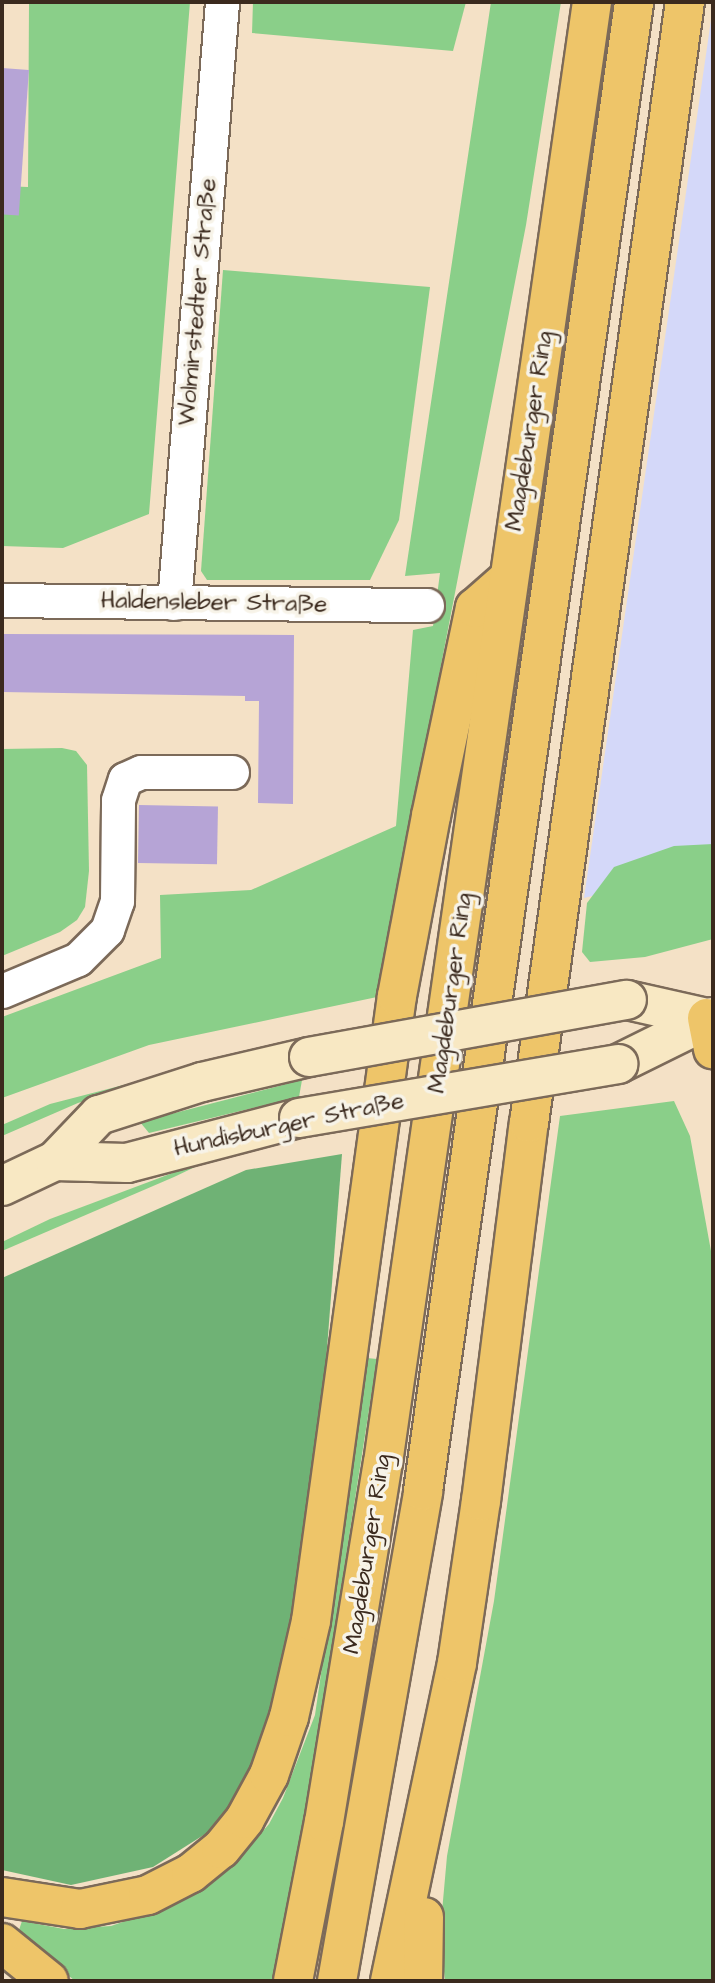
<!DOCTYPE html>
<html>
<head>
<meta charset="utf-8">
<style>
  body { margin:0 }
  #map { position:relative; width:715px; height:1983px; overflow:hidden; background:#f4e1c6; font-family:"Architects Daughter",sans-serif }
  div>[style] { position:absolute }
  .built>* { inset:0; background:#d4d8f9 }
  .green>* { inset:0; background:#8acf89 }
  .forest>* { inset:0; background:#6fb275 }
  .building>* { inset:0; background:#b6a4d6; transform-origin:0 0 }
  .roads { filter:drop-shadow(2px 0 #7c6a59) drop-shadow(-2px 0 #7c6a59) drop-shadow(0 2px #7c6a59) drop-shadow(0 -2px #7c6a59) }
  .minor>* { height:33px; margin:-16.5px; padding:0 16.5px; transform-origin:16.5px; border-radius:16.5px; background:#fff }
  .secondary>* { height:38px; margin:-19px; padding:0 19px; transform-origin:19px; border-radius:19px; background:#f8e8c3 }
  .trunk>* { height:38px; margin:-19px; padding:0 19px; transform-origin:19px; border-radius:19px; background:#eec569 }
  .bridges { filter:drop-shadow(2px 0 #7c6a59) drop-shadow(-2px 0 #7c6a59) drop-shadow(0 2px #7c6a59) drop-shadow(0 -2px #7c6a59) }
  .secondary-bridge>* { height:38px; margin:-19px; padding:0 19px; transform-origin:19px; border-radius:19px; background:#f8e8c3 }
  span { translate:-50% -50%; white-space:nowrap; text-align:center; line-height:1.15; -webkit-text-stroke:7px #f7f3e8; paint-order:stroke }
  .street-label { font-size:24px; color:#3b2a1e }
  .frame { position:absolute; inset:0; border:4px solid #3b2a1e; pointer-events:none }
</style>
</head>
<body>
<div id="map">
  <div class="built">
    <div style="clip-path:polygon(713px 6px,713px 866px,584px 898px)"></div>
  </div>
  <div class="green">
    <div style="clip-path:polygon(29px 2px,190px 2px,149px 514px,63px 548px,2px 546px,2px 186px,28px 187px)"></div>
    <div style="clip-path:polygon(253px 2px,466px 2px,453px 51px,252px 33px)"></div>
    <div style="clip-path:polygon(491px 2px,561px 2px,526px 225px,377px 997px,149px 1045px,2px 1098px,2px 1017px,161px 958px,160px 895px,251px 890px,396px 826px,413px 630px,433px 626px,440px 573px,405px 576px)"></div>
    <div style="clip-path:polygon(223px 270px,430px 287px,399px 520px,370px 580px,207px 580px,201px 571px)"></div>
    <div style="clip-path:polygon(62px 748px,76px 751px,87px 765px,89px 871px,85px 907px,77px 920px,60px 932px,2px 956px,2px 749px)"></div>
    <div style="clip-path:polygon(713px 844px,713px 939px,645px 957px,590px 962px,582px 952px,587px 903px,614px 867px,674px 846px)"></div>
    <div style="clip-path:polygon(193px 1067px,78px 1103px,2px 1136px,2px 1125px,50px 1104px)"></div>
    <div style="clip-path:polygon(302px 1080px,299px 1097px,149px 1133px,140px 1122px)"></div>
    <div style="clip-path:polygon(674px 1101px,690px 1136px,713px 1262px,713px 1981px,445px 1981px,440px 1934px,447px 1856px,494px 1601px,560px 1116px)"></div>
    <div style="clip-path:polygon(218px 1156px,174px 1177px,2px 1251px,2px 1242px,50px 1219px)"></div>
    <div style="clip-path:polygon(367px 1358px,377px 1359px,298px 1862px,272px 1981px,75px 1981px,18px 1933px,22px 1921px,64px 1929px,111px 1926px,178px 1903px,236px 1862px,269px 1824px,283px 1798px,315px 1715px)"></div>
  </div>
  <div class="forest">
    <div style="clip-path:polygon(342px 1154px,321px 1426px,288px 1654px,252px 1775px,210px 1831px,153px 1867px,71px 1885px,2px 1870px,2px 1278px,246px 1170px)"></div>
  </div>
  <div class="building">
    <div style="left:2px;top:68px;width:27px;height:146px;rotate:4deg"></div>
    <div style="clip-path:polygon(2px 634px,294px 635px,293px 804px,258px 803px,259px 701px,245px 701px,245px 696px,2px 692px)"></div>
    <div style="left:139px;top:805px;width:79px;height:58px;rotate:1deg"></div>
  </div>
  <div class="roads">
    <div class="minor">
      <div style="left:2px;top:600px;width:425px;rotate:0.7deg"></div>
      <div style="left:174px;top:603px;width:603px;rotate:-85.43deg"></div>
      <div style="left:2px;top:991px;width:82px;rotate:-22.8deg"></div>
      <div style="left:78px;top:959px;width:41px;rotate:-45deg"></div>
      <div style="left:107px;top:930px;width:31px;rotate:-71deg"></div>
      <div style="left:117px;top:901px;width:101px;rotate:-89.4deg"></div>
      <div style="left:118px;top:800px;width:22px;rotate:-72deg"></div>
      <div style="left:125px;top:779px;width:17px;rotate:-24deg"></div>
      <div style="left:141px;top:772px;width:91px"></div>
    </div>
    <div class="secondary">
      <div style="left:627px;top:1000px;width:82px;rotate:12.7deg"></div>
      <div style="left:618px;top:1064px;width:106px;rotate:-26.3deg"></div>
      <div style="left:55px;top:1161px;width:72px;rotate:1.6deg"></div>
      <div style="left:127px;top:1163px;width:178px;rotate:-14.7deg"></div>
      <div style="left:2px;top:1186px;width:59px;rotate:-25.3deg"></div>
      <div style="left:55px;top:1161px;width:64px;rotate:-46.3deg"></div>
      <div style="left:99px;top:1115px;width:108px;rotate:-17.8deg"></div>
      <div style="left:202px;top:1082px;width:110px;rotate:-13.2deg"></div>
    </div>
    <div class="trunk">
      <div style="left:707px;top:1018px;width:32px;rotate:79deg"></div>
      <div style="left:2px;top:1897px;width:79px;rotate:8.7deg"></div>
      <div style="left:80px;top:1909px;width:69px;rotate:-11.6deg"></div>
      <div style="left:148px;top:1895px;width:48px;rotate:-27.1deg"></div>
      <div style="left:191px;top:1873px;width:38px;rotate:-39deg"></div>
      <div style="left:221px;top:1849px;width:38px;rotate:-51deg"></div>
      <div style="left:245px;top:1819px;width:50px;rotate:-61.4deg"></div>
      <div style="left:269px;top:1775px;width:61px;rotate:-71deg"></div>
      <div style="left:289px;top:1717px;width:98px;rotate:-77.1deg"></div>
      <div style="left:311px;top:1621px;width:631px;rotate:-82.17deg"></div>
      <div style="left:397px;top:996px;width:183px;rotate:-79.3deg"></div>
      <div style="left:431px;top:816px;width:213px;rotate:-78.1deg"></div>
      <div style="left:475px;top:608px;width:44px;rotate:-41.3deg"></div>
      <div style="left:2px;top:1943px;width:60px;rotate:39deg"></div>
      <div style="left:293px;top:1981px;width:162px;rotate:-79deg"></div>
      <div style="left:324px;top:1822px;width:364px;rotate:-80.7deg"></div>
      <div style="left:383px;top:1463px;width:1476px;rotate:-81.86deg"></div>
      <div style="left:337px;top:1981px;width:497px;rotate:-80deg"></div>
      <div style="left:423px;top:1491px;width:1504px;rotate:-81.93deg"></div>
      <div style="left:390px;top:1981px;width:325px;rotate:-78.1deg"></div>
      <div style="left:457px;top:1663px;width:164px;rotate:-81.6deg"></div>
      <div style="left:481px;top:1501px;width:381px;rotate:-82.8deg"></div>
      <div style="left:529px;top:1123px;width:1132px;rotate:-82.08deg"></div>
      <div style="left:423px;top:1981px;width:64px;rotate:-89.1deg"></div>
    </div>
  </div>
  <div class="bridges">
    <div class="secondary-bridge">
      <div style="left:309px;top:1057px;width:323px;rotate:-10.2deg"></div>
      <div style="left:299px;top:1118px;width:324px;rotate:-9.6deg"></div>
    </div>
  </div>
  <div class="street-label">
    <span style="left:198px;top:302px;rotate:-85deg">Wolmirstedter Straße</span>
    <span style="left:530px;top:431px;rotate:-81deg">Magdeburger Ring</span>
    <span style="left:214px;top:603px;rotate:1deg">Haldensleber Straße</span>
    <span style="left:451px;top:993px;rotate:-82deg">Magdeburger Ring</span>
    <span style="left:289px;top:1125px;rotate:-12deg">Hundisburger Straße</span>
    <span style="left:368px;top:1554px;rotate:-81deg">Magdeburger Ring</span>
  </div>
  <div class="frame"></div>
</div>
</body>
</html>
